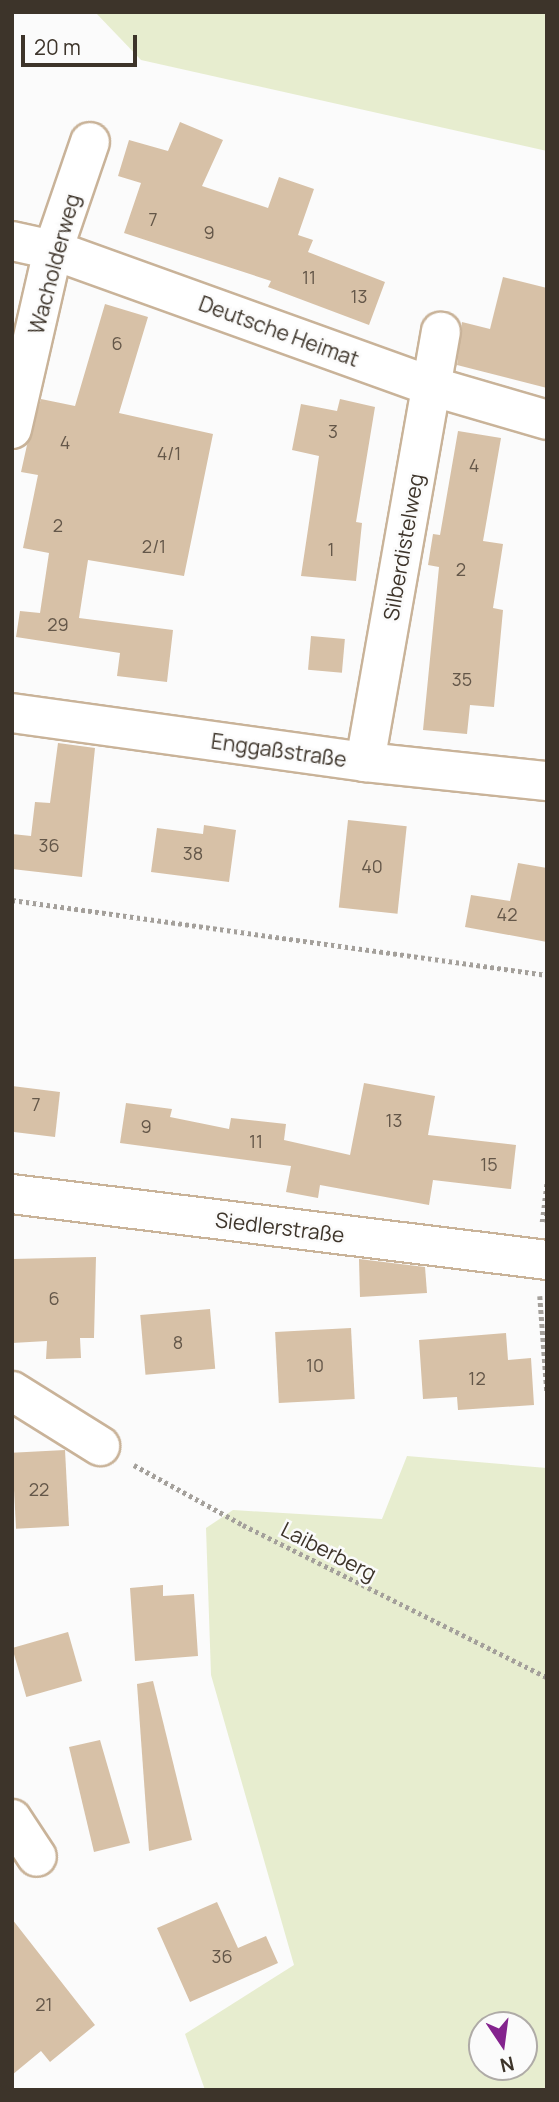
<!DOCTYPE html>
<html>
<head>
<meta charset="utf-8">
<style>
  body { margin:0 }
  #map { position:relative; width:559px; height:2102px; overflow:hidden; background:#fbfbfb; font-family:Manrope,sans-serif }
  div>[style] { position:absolute }
  .green>* { inset:0; background:#e7edcf }
  .building>* { inset:0; background:#d7c1a7; transform-origin:0 0 }
  .path>* { height:4.5px; margin-top:-2.25px; transform-origin:0; background:repeating-linear-gradient(90deg,#a4a09b 0 3.5px,transparent 0 7px) }
  .roads { filter:drop-shadow(2px 0 #c9b399) drop-shadow(-2px 0 #c9b399) drop-shadow(0 2px #c9b399) drop-shadow(0 -2px #c9b399) }
  .minor>* { height:38px; margin:-19px; padding:0 19px; transform-origin:19px; border-radius:19px; background:#fff }
  span { translate:-50% -50%; white-space:nowrap; text-align:center; line-height:1.15; -webkit-text-stroke:5px #fbfbfb; paint-order:stroke }
  .number-label { font-size:18px; color:#645749 }
  .number-label span { -webkit-text-stroke-width:0 }
  .street-label { font-size:21px; color:#3d342a }
  .frame { position:absolute; inset:0; border:14px solid #3d342a; pointer-events:none }
  .north { position:absolute; left:468px; top:2011px; width:70px; height:70px; box-sizing:border-box; background:#fbfbfb; border:2px solid #afaba7; border-radius:50%; rotate:167deg; font-size:19px; font-weight:700; line-height:28px; text-align:center; color:#3d342a }
  .north::after { content:''; display:block; margin:auto; width:24px; height:32px; background:#84238e; clip-path:polygon(50% 0,100% 100%,50% 72%,0 100%) }
  .scale { position:absolute; left:21px; top:35px; width:116px; height:32px; box-sizing:border-box; border:4px solid #3d342a; border-top:0; padding-left:9px; font-size:21px; line-height:24px; white-space:nowrap; color:#3d342a; -webkit-text-stroke:5px #fbfbfb; paint-order:stroke }
</style>
</head>
<body>
<div id="map">
  <div class="green">
    <div style="clip-path:polygon(95px 12px,547px 12px,547px 151px,141px 60px)"></div>
    <div style="clip-path:polygon(evenodd,407px 1456px,547px 1468px,547px 2090px,205px 2090px,185px 2034px,294px 1965px,211px 1675px,206px 1528px,233px 1510px,382px 1519px,407px 1456px,482px 2025px,524px 2025px,524px 2067px,482px 2067px,482px 2025px)"></div>
  </div>
  <div class="building">
    <div style="clip-path:polygon(180px 122px,223px 140px,202px 186px,268px 208px,279px 177px,314px 189px,298px 235px,313px 240px,308px 252px,385px 282px,369px 325px,268px 287px,271px 281px,124px 233px,141px 183px,118px 176px,129px 140px,168px 151px)"></div>
    <div style="clip-path:polygon(503px 277px,547px 288px,547px 388px,457px 365px,462px 322px,490px 329px)"></div>
    <div style="clip-path:polygon(105px 304px,148px 317px,119px 413px,213px 434px,184px 576px,88px 560px,79px 618px,173px 630px,167px 682px,117px 676px,120px 653px,16px 637px,20px 611px,40px 613px,49px 553px,23px 548px,38px 475px,21px 472px,27px 445px,41px 399px,75px 406px)"></div>
    <div style="clip-path:polygon(340px 399px,375px 407px,356px 522px,362px 523px,356px 581px,301px 576px,319px 456px,292px 450px,301px 404px,337px 411px)"></div>
    <div style="clip-path:polygon(458px 431px,501px 438px,483px 541px,503px 544px,493px 608px,503px 610px,494px 707px,470px 705px,467px 734px,423px 730px,439px 567px,428px 565px,433px 534px,440px 535px)"></div>
    <div style="left:311px;top:636px;width:34px;height:34px;rotate:5deg"></div>
    <div style="clip-path:polygon(58px 743px,95px 748px,82px 877px,12px 869px,12px 834px,31px 836px,35px 802px,50px 803px)"></div>
    <div style="left:348px;top:820px;width:59px;height:88px;rotate:6deg"></div>
    <div style="clip-path:polygon(204px 825px,236px 830px,229px 882px,151px 872px,157px 828px,203px 834px)"></div>
    <div style="clip-path:polygon(518px 863px,547px 868px,547px 942px,465px 927px,471px 895px,510px 901px)"></div>
    <div style="clip-path:polygon(364px 1083px,435px 1096px,428px 1135px,516px 1145px,511px 1189px,433px 1180px,429px 1205px,320px 1185px,318px 1198px,286px 1192px,291px 1166px,120px 1143px,126px 1103px,172px 1109px,170px 1117px,229px 1129px,231px 1118px,286px 1124px,284px 1140px,350px 1155px)"></div>
    <div style="clip-path:polygon(12px 1086px,60px 1092px,55px 1137px,14px 1132px)"></div>
    <div style="clip-path:polygon(96px 1257px,94px 1338px,80px 1338px,81px 1358px,46px 1359px,47px 1341px,12px 1343px,12px 1259px)"></div>
    <div style="clip-path:polygon(359px 1259px,425px 1267px,427px 1293px,360px 1297px)"></div>
    <div style="left:210px;top:1309px;width:60px;height:70px;rotate:85deg"></div>
    <div style="left:351px;top:1328px;width:71px;height:76px;rotate:87deg"></div>
    <div style="clip-path:polygon(506px 1333px,508px 1360px,531px 1358px,534px 1405px,458px 1410px,457px 1397px,423px 1399px,419px 1340px)"></div>
    <div style="left:65px;top:1450px;width:76px;height:53px;rotate:87deg"></div>
    <div style="clip-path:polygon(163px 1585px,163px 1596px,194px 1594px,198px 1656px,135px 1661px,130px 1588px)"></div>
    <div style="left:68px;top:1632px;width:51px;height:58px;rotate:74deg"></div>
    <div style="clip-path:polygon(153px 1681px,192px 1840px,149px 1851px,137px 1684px)"></div>
    <div style="clip-path:polygon(100px 1740px,130px 1843px,94px 1852px,69px 1747px)"></div>
    <div style="clip-path:polygon(217px 1902px,238px 1948px,266px 1936px,278px 1963px,190px 2002px,157px 1928px)"></div>
    <div style="clip-path:polygon(12px 1919px,95px 2025px,50px 2062px,41px 2051px,12px 2075px)"></div>
  </div>
  <div class="path">
    <div style="left:12px;top:900px;width:540px;rotate:7.98deg"></div>
    <div style="left:542px;top:1222px;width:41px;rotate:-83deg"></div>
    <div style="left:540px;top:1296px;width:96px;rotate:85.8deg"></div>
    <div style="left:134px;top:1465px;width:124px;rotate:28.8deg"></div>
    <div style="left:243px;top:1525px;width:340px;rotate:26.6deg"></div>
  </div>
  <div class="roads">
    <div class="minor">
      <div style="left:12px;top:241px;width:42px;rotate:12.4deg"></div>
      <div style="left:53px;top:250px;width:402px;rotate:19.8deg"></div>
      <div style="left:431px;top:386px;width:121px;rotate:16.3deg"></div>
      <div style="left:12px;top:429px;width:184px;rotate:-77.1deg"></div>
      <div style="left:53px;top:250px;width:114px;rotate:-71.1deg"></div>
      <div style="left:12px;top:713px;width:356px;rotate:7.9deg"></div>
      <div style="left:365px;top:762px;width:183px;rotate:6deg"></div>
      <div style="left:365px;top:762px;width:437px;rotate:-80deg"></div>
      <div style="left:12px;top:1194px;width:539px;rotate:7.03deg"></div>
      <div style="left:12px;top:1391px;width:104px;rotate:32deg"></div>
      <div style="left:12px;top:1819px;width:45px;rotate:56.7deg"></div>
    </div>
  </div>
  <div class="number-label">
    <span style="left:153px;top:219px">7</span>
    <span style="left:209px;top:232px">9</span>
    <span style="left:309px;top:277px">11</span>
    <span style="left:359px;top:296px">13</span>
    <span style="left:117px;top:343px">6</span>
    <span style="left:333px;top:431px">3</span>
    <span style="left:65px;top:442px">4</span>
    <span style="left:169px;top:453px">4/1</span>
    <span style="left:474px;top:465px">4</span>
    <span style="left:58px;top:525px">2</span>
    <span style="left:154px;top:546px">2/1</span>
    <span style="left:331px;top:549px">1</span>
    <span style="left:461px;top:569px">2</span>
    <span style="left:58px;top:624px">29</span>
    <span style="left:462px;top:679px">35</span>
    <span style="left:49px;top:845px">36</span>
    <span style="left:193px;top:853px">38</span>
    <span style="left:372px;top:866px">40</span>
    <span style="left:507px;top:914px">42</span>
    <span style="left:36px;top:1104px">7</span>
    <span style="left:394px;top:1120px">13</span>
    <span style="left:146px;top:1126px">9</span>
    <span style="left:256px;top:1141px">11</span>
    <span style="left:489px;top:1164px">15</span>
    <span style="left:54px;top:1298px">6</span>
    <span style="left:178px;top:1342px">8</span>
    <span style="left:315px;top:1365px">10</span>
    <span style="left:477px;top:1378px">12</span>
    <span style="left:39px;top:1489px">22</span>
    <span style="left:222px;top:1956px">36</span>
    <span style="left:44px;top:2004px">21</span>
  </div>
  <div class="street-label">
    <span style="left:54px;top:264px;rotate:-75deg">Wacholderweg</span>
    <span style="left:279px;top:331px;rotate:20deg">Deutsche Heimat</span>
    <span style="left:403px;top:547px;rotate:-80deg">Silberdistelweg</span>
    <span style="left:279px;top:750px;rotate:8deg">Enggaßstraße</span>
    <span style="left:280px;top:1227px;rotate:7deg">Siedlerstraße</span>
    <span style="left:329px;top:1551px;rotate:27deg">Laiberberg</span>
  </div>
  <div class="frame"></div>
  <div class="north">N</div>
  <div class="scale">20 m</div>
</div>
</body>
</html>
